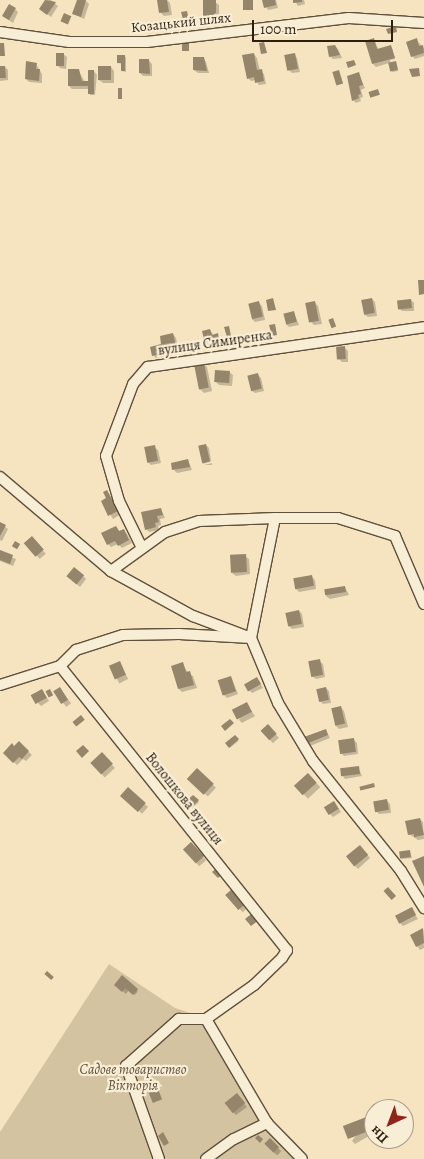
<!DOCTYPE html>
<html>
<head>
<meta charset="utf-8">
<style>
  body { margin:0 }
  #map { position:relative; width:424px; height:1159px; overflow:hidden; background:#f5e4bf; font-family:Alegreya,serif }
  div>[style] { position:absolute }
  .green>* { inset:0; background:#d3c3a1 }
  .shadow>* { inset:0; background:#0003; transform-origin:0 0 }
  .building>* { inset:0; background:#95856b; transform-origin:0 0 }
  .roads { filter:drop-shadow(1px 0 #5f503c) drop-shadow(-1px 0 #5f503c) drop-shadow(0 1px #5f503c) drop-shadow(0 -1px #5f503c) }
  .minor>* { height:10px; margin:-5px; padding:0 5px; transform-origin:5px; border-radius:5px; background:#f8edd5 }
  span { translate:-50% -50%; white-space:nowrap; text-align:center; line-height:1.15; -webkit-text-stroke:4.5px #f8edd5; paint-order:stroke }
  .street-label { font-size:14px; color:#2d1f10 }
  .park-label { font-size:14px; color:#5f503c; font-style:italic }
  .north { position:absolute; left:364px; top:1099px; width:50px; height:50px; box-sizing:border-box; background:#f8edd5; border:1px solid #a79b86; border-radius:50%; rotate:223deg; font-size:14px; font-weight:700; line-height:20px; text-align:center; color:#2d1f10 }
  .north::after { content:''; display:block; margin:auto; width:18px; height:22px; background:#8f2418; clip-path:polygon(50% 0,100% 100%,50% 72%,0 100%) }
  .scale { position:absolute; left:252px; top:20px; width:141px; height:22px; box-sizing:border-box; border:2px solid #2d1f10; border-top:0; padding-left:6px; font-size:15px; line-height:18px; white-space:nowrap; color:#2d1f10; -webkit-text-stroke:4px #f8edd5; paint-order:stroke }
</style>
</head>
<body>
<div id="map">
  <div class="green">
    <div style="clip-path:polygon(109px 964px,175px 1008px,212px 1020px,271px 1121px,308px 1159px,0 1159px,0 1132px)"></div>
  </div>
  <div class="shadow">
    <div style="clip-path:polygon(46px 0,51px 0,58px 6px,51px 17px,41px 9px)"></div>
    <div style="clip-path:polygon(78px 0,86px 1px,89px 4px,84px 19px,74px 14px)"></div>
    <div style="clip-path:polygon(167px 0,170px 3px,172px 15px,164px 16px,161px 13px)"></div>
    <div style="clip-path:polygon(263px 0,276px 0,278px 8px,268px 10px)"></div>
    <div style="clip-path:polygon(294px 0,304px 0,305px 4px,298px 6px)"></div>
    <div style="clip-path:polygon(215px 2px,219px 5px,219px 18px,208px 19px,205px 15px)"></div>
    <div style="clip-path:polygon(15px 9px,18px 12px,13px 23px,4px 17px)"></div>
    <div style="clip-path:polygon(374px 40px,379px 50px,392px 48px,395px 59px,390px 60px,391px 64px,396px 63px,398px 71px,392px 72px,389px 63px,376px 67px,373px 64px)"></div>
    <div style="clip-path:polygon(416px 40px,424px 48px,424px 56px,415px 59px,412px 56px)"></div>
    <div style="clip-path:polygon(335px 46px,338px 49px,342px 58px,333px 59px,330px 56px)"></div>
    <div style="clip-path:polygon(63px 54px,67px 57px,66px 69px,60px 68px,57px 65px)"></div>
    <div style="clip-path:polygon(254px 54px,257px 58px,260px 71px,264px 74px,266px 84px,259px 85px,256px 80px,251px 81px,248px 78px)"></div>
    <div style="clip-path:polygon(294px 54px,297px 58px,300px 72px,292px 73px,289px 70px)"></div>
    <div style="clip-path:polygon(125px 56px,126px 58px,126px 72px,122px 71px,122px 64px,118px 63px)"></div>
    <div style="clip-path:polygon(203px 58px,206px 62px,209px 73px,198px 73px,194px 70px)"></div>
    <div style="clip-path:polygon(149px 61px,152px 64px,152px 76px,143px 76px,140px 73px)"></div>
    <div style="clip-path:polygon(36px 64px,42px 74px,42px 83px,29px 82px,26px 79px)"></div>
    <div style="clip-path:polygon(0 67px,5px 67px,8px 70px,8px 80px,0 81px)"></div>
    <div style="clip-path:polygon(111px 67px,114px 71px,114px 83px,103px 83px,99px 80px)"></div>
    <div style="clip-path:polygon(78px 70px,85px 82px,89px 82px,94px 71px,97px 75px,95px 95px,90px 95px,89px 89px,72px 89px,69px 86px)"></div>
    <div style="clip-path:polygon(359px 74px,365px 88px,361px 90px,363px 97px,360px 98px,361px 101px,356px 103px,353px 100px)"></div>
    <div style="clip-path:polygon(372px 299px,375px 302px,377px 316px,368px 317px,364px 314px)"></div>
    <div style="clip-path:polygon(411px 300px,414px 303px,414px 311px,402px 311px,399px 308px)"></div>
    <div style="clip-path:polygon(259px 303px,262px 306px,265px 320px,255px 322px,252px 319px,249px 305px)"></div>
    <div style="clip-path:polygon(315px 303px,318px 306px,322px 324px,314px 325px,311px 322px)"></div>
    <div style="clip-path:polygon(294px 313px,299px 325px,289px 327px,286px 324px)"></div>
    <div style="clip-path:polygon(210px 330px,214px 336px,217px 335px,220px 338px,223px 348px,218px 349px,214px 345px,210px 346px,206px 343px)"></div>
    <div style="clip-path:polygon(173px 334px,176px 338px,179px 353px,156px 358px,153px 355px)"></div>
    <div style="clip-path:polygon(344px 347px,348px 351px,348px 362px,342px 362px,339px 359px)"></div>
    <div style="clip-path:polygon(204px 364px,207px 367px,212px 391px,204px 393px,200px 389px)"></div>
    <div style="clip-path:polygon(229px 372px,233px 375px,232px 386px,219px 385px,216px 382px)"></div>
    <div style="clip-path:polygon(258px 375px,261px 378px,264px 391px,255px 393px,251px 390px)"></div>
    <div style="clip-path:polygon(206px 445px,209px 448px,211px 461px,203px 464px)"></div>
    <div style="clip-path:polygon(154px 447px,158px 450px,161px 463px,151px 465px,148px 462px)"></div>
    <div style="clip-path:polygon(188px 460px,192px 470px,177px 473px,174px 470px)"></div>
    <div style="clip-path:polygon(212px 463px,212px 465px,204px 465px)"></div>
    <div style="clip-path:polygon(107px 491px,121px 514px,113px 519px,102px 502px,108px 499px)"></div>
    <div style="clip-path:polygon(161px 509px,165px 518px,160px 519px,161px 525px,158px 526px,159px 530px,149px 532px,146px 529px)"></div>
    <div style="clip-path:polygon(0 523px,8px 529px,2px 541px,0 540px)"></div>
    <div style="clip-path:polygon(116px 527px,120px 532px,124px 531px,127px 534px,132px 543px,122px 548px,118px 544px,111px 547px,108px 544px)"></div>
    <div style="left:32px;top:538px;width:21px;height:8px;rotate:49deg"></div>
    <div style="clip-path:polygon(0 552px,16px 559px,13px 566px,0 561px)"></div>
    <div style="clip-path:polygon(245px 556px,249px 559px,250px 574px,236px 576px,232px 573px)"></div>
    <div style="clip-path:polygon(83px 576px,86px 579px,80px 587px,72px 580px)"></div>
    <div style="clip-path:polygon(312px 577px,315px 580px,316px 589px,299px 592px,296px 589px)"></div>
    <div style="clip-path:polygon(345px 587px,349px 595px,330px 599px,326px 596px,326px 591px)"></div>
    <div style="clip-path:polygon(299px 611px,302px 614px,304px 627px,292px 629px,289px 626px)"></div>
    <div style="clip-path:polygon(319px 661px,323px 664px,325px 677px,316px 679px,312px 676px)"></div>
    <div style="left:120px;top:663px;width:18px;height:10px;rotate:63deg"></div>
    <div style="clip-path:polygon(183px 664px,188px 673px,193px 676px,197px 688px,182px 692px,179px 689px)"></div>
    <div style="clip-path:polygon(231px 677px,238px 694px,227px 698px,224px 695px)"></div>
    <div style="clip-path:polygon(257px 679px,263px 688px,252px 693px,249px 690px)"></div>
    <div style="clip-path:polygon(326px 688px,329px 691px,331px 703px,323px 704px,320px 701px)"></div>
    <div style="left:60px;top:689px;width:18px;height:6px;rotate:52deg"></div>
    <div style="clip-path:polygon(42px 690px,49px 701px,41px 706px,38px 703px)"></div>
    <div style="clip-path:polygon(246px 704px,255px 716px,242px 723px,239px 720px)"></div>
    <div style="clip-path:polygon(341px 707px,344px 711px,348px 727px,339px 729px,336px 726px)"></div>
    <div style="left:268px;top:726px;width:16px;height:8px;rotate:47deg"></div>
    <div style="clip-path:polygon(326px 730px,330px 738px,310px 746px,307px 743px)"></div>
    <div style="left:235px;top:736px;width:6px;height:11px;rotate:51deg"></div>
    <div style="clip-path:polygon(354px 740px,357px 743px,358px 754px,344px 756px,341px 753px)"></div>
    <div style="clip-path:polygon(19px 743px,32px 755px,26px 761px,23px 759px,17px 765px,4px 753px)"></div>
    <div style="left:102px;top:754px;width:19px;height:14px;rotate:47deg"></div>
    <div style="clip-path:polygon(358px 767px,362px 776px,345px 779px,342px 775px)"></div>
    <div style="left:197px;top:770px;width:26px;height:12px;rotate:43deg"></div>
    <div style="left:308px;top:774px;width:18px;height:17px;rotate:47deg"></div>
    <div style="left:128px;top:789px;width:27px;height:9px;rotate:42deg"></div>
    <div style="clip-path:polygon(193px 796px,199px 802px,192px 808px,187px 802px)"></div>
    <div style="clip-path:polygon(387px 801px,390px 804px,391px 813px,379px 814px,376px 811px)"></div>
    <div style="clip-path:polygon(334px 802px,341px 812px,333px 817px,330px 814px)"></div>
    <div style="clip-path:polygon(420px 819px,423px 822px,424px 839px,418px 840px,409px 834px)"></div>
    <div style="left:191px;top:843px;width:23px;height:9px;rotate:49deg"></div>
    <div style="clip-path:polygon(363px 850px,370px 858px,358px 869px,347px 857px)"></div>
    <div style="clip-path:polygon(410px 852px,412px 858px,401px 859px)"></div>
    <div style="left:232px;top:891px;width:23px;height:6px;rotate:49deg"></div>
    <div style="clip-path:polygon(411px 909px,418px 919px,403px 926px,400px 923px)"></div>
    <div style="clip-path:polygon(423px 929px,424px 948px,420px 950px,417px 946px)"></div>
    <div style="clip-path:polygon(132px 986px,138px 991px,135px 995px,129px 990px,126px 994px,119px 988px)"></div>
    <div style="clip-path:polygon(240px 1098px,247px 1107px,236px 1115px,233px 1112px)"></div>
    <div style="clip-path:polygon(369px 1117px,374px 1124px,374px 1133px,355px 1144px,352px 1141px)"></div>
    <div style="left:270px;top:1140px;width:16px;height:6px;rotate:45deg"></div>
  </div>
  <div class="building">
    <div style="clip-path:polygon(45px 0,56px 2px,47px 15px,39px 9px)"></div>
    <div style="clip-path:polygon(77px 0,86px 0,81px 17px,72px 14px)"></div>
    <div style="clip-path:polygon(157px 0,167px 0,169px 12px,159px 13px)"></div>
    <div style="left:216px;top:0;width:16px;height:13px;rotate:90deg"></div>
    <div style="left:243px;top:0;width:10px;height:10px"></div>
    <div style="clip-path:polygon(262px 0,275px 0,276px 5px,264px 8px)"></div>
    <div style="clip-path:polygon(293px 0,302px 0,302px 2px,293px 3px)"></div>
    <div style="left:9px;top:4px;width:8px;height:14px;rotate:30deg"></div>
    <div style="clip-path:polygon(187px 11px,189px 21px,184px 23px,181px 12px)"></div>
    <div style="left:64px;top:13px;width:8px;height:9px;rotate:23deg"></div>
    <div style="clip-path:polygon(396px 26px,397px 32px,388px 34px,386px 29px)"></div>
    <div style="clip-path:polygon(374px 38px,377px 49px,391px 45px,395px 58px,372px 64px,365px 41px)"></div>
    <div style="clip-path:polygon(417px 38px,419px 46px,423px 45px,424px 53px,411px 57px,406px 42px)"></div>
    <div style="left:189px;top:42px;width:9px;height:7px;rotate:90deg"></div>
    <div style="clip-path:polygon(264px 42px,267px 53px,261px 54px,259px 43px)"></div>
    <div style="clip-path:polygon(0 43px,4px 43px,5px 56px,0 56px)"></div>
    <div style="clip-path:polygon(335px 45px,340px 55px,329px 57px,327px 46px)"></div>
    <div style="left:56px;top:53px;width:8px;height:13px"></div>
    <div style="clip-path:polygon(254px 53px,257px 70px,262px 69px,264px 81px,255px 83px,254px 77px,247px 79px,242px 55px)"></div>
    <div style="left:295px;top:53px;width:16px;height:11px;rotate:79deg"></div>
    <div style="clip-path:polygon(117px 55px,125px 55px,125px 71px,121px 71px,121px 63px,117px 63px)"></div>
    <div style="clip-path:polygon(193px 57px,204px 57px,207px 71px,193px 70px)"></div>
    <div style="clip-path:polygon(139px 59px,149px 59px,150px 74px,139px 73px)"></div>
    <div style="clip-path:polygon(354px 60px,356px 65px,348px 68px,346px 62px)"></div>
    <div style="clip-path:polygon(26px 61px,37px 63px,36px 69px,40px 69px,39px 81px,25px 79px)"></div>
    <div style="left:396px;top:61px;width:9px;height:8px;rotate:77deg"></div>
    <div style="clip-path:polygon(0 66px,5px 66px,6px 78px,0 78px)"></div>
    <div style="left:98px;top:66px;width:13px;height:14px"></div>
    <div style="clip-path:polygon(419px 68px,420px 76px,412px 77px,409px 69px)"></div>
    <div style="clip-path:polygon(68px 69px,79px 69px,82px 81px,88px 81px,88px 70px,94px 70px,94px 94px,88px 94px,88px 86px,68px 86px)"></div>
    <div style="left:339px;top:70px;width:14px;height:7px;rotate:73deg"></div>
    <div style="clip-path:polygon(359px 72px,363px 85px,359px 86px,361px 94px,358px 95px,359px 98px,352px 101px,347px 76px)"></div>
    <div style="left:118px;top:88px;width:4px;height:11px"></div>
    <div style="left:378px;top:89px;width:6px;height:10px;rotate:72deg"></div>
    <div style="clip-path:polygon(418px 280px,424px 280px,424px 294px,419px 295px)"></div>
    <div style="clip-path:polygon(273px 298px,276px 310px,268px 311px,266px 300px)"></div>
    <div style="left:372px;top:298px;width:15px;height:11px;rotate:79deg"></div>
    <div style="left:411px;top:299px;width:9px;height:14px;rotate:84deg"></div>
    <div style="left:259px;top:301px;width:16px;height:11px;rotate:76deg"></div>
    <div style="left:315px;top:301px;width:20px;height:10px;rotate:79deg"></div>
    <div style="left:294px;top:311px;width:11px;height:11px;rotate:75deg"></div>
    <div style="left:333px;top:318px;width:9px;height:5px;rotate:69deg"></div>
    <div style="clip-path:polygon(275px 324px,277px 335px,272px 336px,269px 325px)"></div>
    <div style="clip-path:polygon(229px 326px,231px 336px,227px 337px,224px 327px)"></div>
    <div style="clip-path:polygon(210px 329px,212px 335px,218px 333px,220px 345px,214px 347px,212px 341px,205px 343px,202px 331px)"></div>
    <div style="clip-path:polygon(173px 333px,177px 350px,152px 356px,150px 347px,161px 344px,160px 336px)"></div>
    <div style="left:345px;top:346px;width:13px;height:9px;rotate:86deg"></div>
    <div style="left:204px;top:363px;width:25px;height:10px;rotate:79deg"></div>
    <div style="left:215px;top:370px;width:15px;height:12px;rotate:4deg"></div>
    <div style="left:258px;top:373px;width:16px;height:11px;rotate:76deg"></div>
    <div style="left:206px;top:444px;width:18px;height:8px;rotate:77deg"></div>
    <div style="left:155px;top:445px;width:16px;height:11px;rotate:79deg"></div>
    <div style="clip-path:polygon(188px 459px,190px 467px,172px 470px,171px 463px)"></div>
    <div style="clip-path:polygon(107px 490px,118px 511px,108px 516px,101px 501px,106px 498px,103px 492px)"></div>
    <div style="clip-path:polygon(161px 508px,163px 515px,157px 516px,159px 522px,155px 523px,156px 527px,145px 530px,141px 512px)"></div>
    <div style="clip-path:polygon(0 522px,6px 525px,0 536px)"></div>
    <div style="clip-path:polygon(116px 526px,119px 531px,124px 529px,129px 540px,118px 546px,115px 541px,107px 545px,101px 533px)"></div>
    <div style="left:32px;top:536px;width:18px;height:11px;rotate:49deg"></div>
    <div style="left:15px;top:541px;width:6px;height:6px;rotate:31deg"></div>
    <div style="clip-path:polygon(0 550px,13px 555px,10px 564px,0 560px)"></div>
    <div style="left:246px;top:554px;width:18px;height:16px;rotate:87deg"></div>
    <div style="left:74px;top:567px;width:13px;height:12px;rotate:39deg"></div>
    <div style="left:312px;top:575px;width:11px;height:19px;rotate:80deg"></div>
    <div style="left:345px;top:586px;width:6px;height:21px;rotate:81deg"></div>
    <div style="left:299px;top:610px;width:14px;height:14px;rotate:78deg"></div>
    <div style="left:320px;top:659px;width:16px;height:12px;rotate:79deg"></div>
    <div style="left:120px;top:661px;width:15px;height:12px;rotate:67deg"></div>
    <div style="clip-path:polygon(183px 662px,186px 672px,190px 671px,194px 685px,178px 689px,171px 666px)"></div>
    <div style="left:231px;top:676px;width:16px;height:14px;rotate:72deg"></div>
    <div style="left:257px;top:677px;width:8px;height:15px;rotate:60deg"></div>
    <div style="left:60px;top:687px;width:15px;height:8px;rotate:58deg"></div>
    <div style="left:326px;top:687px;width:13px;height:10px;rotate:77deg"></div>
    <div style="left:42px;top:689px;width:10px;height:13px;rotate:61deg"></div>
    <div style="left:50px;top:689px;width:7px;height:5px;rotate:63deg"></div>
    <div style="left:247px;top:702px;width:11px;height:17px;rotate:63deg"></div>
    <div style="left:341px;top:706px;width:18px;height:10px;rotate:77deg"></div>
    <div style="left:81px;top:715px;width:6px;height:11px;rotate:51deg"></div>
    <div style="clip-path:polygon(230px 719px,234px 723px,225px 731px,221px 726px)"></div>
    <div style="left:268px;top:724px;width:13px;height:10px;rotate:48deg"></div>
    <div style="clip-path:polygon(326px 729px,328px 735px,306px 744px,304px 737px)"></div>
    <div style="clip-path:polygon(235px 735px,239px 739px,229px 748px,225px 743px)"></div>
    <div style="left:354px;top:738px;width:14px;height:16px;rotate:82deg"></div>
    <div style="clip-path:polygon(19px 741px,29px 751px,22px 759px,19px 757px,13px 763px,3px 753px,12px 743px,14px 746px)"></div>
    <div style="clip-path:polygon(83px 745px,89px 751px,82px 758px,76px 751px)"></div>
    <div style="left:102px;top:752px;width:16px;height:16px;rotate:47deg"></div>
    <div style="left:359px;top:766px;width:8px;height:19px;rotate:83deg"></div>
    <div style="left:197px;top:768px;width:23px;height:15px;rotate:43deg"></div>
    <div style="left:308px;top:773px;width:13px;height:19px;rotate:48deg"></div>
    <div style="left:374px;top:783px;width:4px;height:15px;rotate:76deg"></div>
    <div style="left:128px;top:787px;width:24px;height:12px;rotate:42deg"></div>
    <div style="clip-path:polygon(193px 795px,199px 800px,191px 808px,185px 802px)"></div>
    <div style="left:387px;top:799px;width:11px;height:14px;rotate:80deg"></div>
    <div style="left:334px;top:801px;width:9px;height:12px;rotate:58deg"></div>
    <div style="clip-path:polygon(420px 818px,424px 835px,414px 837px,414px 834px,408px 835px,405px 821px)"></div>
    <div style="left:191px;top:842px;width:19px;height:11px;rotate:47deg"></div>
    <div style="left:360px;top:845px;width:13px;height:18px;rotate:51deg"></div>
    <div style="left:410px;top:850px;width:7px;height:11px;rotate:82deg"></div>
    <div style="clip-path:polygon(424px 856px,424px 887px,412px 861px)"></div>
    <div style="clip-path:polygon(218px 867px,224px 873px,218px 878px,212px 872px)"></div>
    <div style="left:388px;top:887px;width:12px;height:6px;rotate:48deg"></div>
    <div style="left:232px;top:889px;width:20px;height:9px;rotate:49deg"></div>
    <div style="left:412px;top:907px;width:9px;height:19px;rotate:63deg"></div>
    <div style="clip-path:polygon(254px 912px,259px 920px,251px 926px,245px 919px)"></div>
    <div style="clip-path:polygon(423px 928px,424px 943px,416px 947px,410px 935px)"></div>
    <div style="left:47px;top:971px;width:9px;height:4px;rotate:41deg"></div>
    <div style="clip-path:polygon(122px 975px,138px 989px,133px 995px,125px 988px,122px 992px,114px 985px)"></div>
    <div style="left:158px;top:1089px;width:11px;height:10px;rotate:68deg"></div>
    <div style="left:237px;top:1093px;width:13px;height:16px;rotate:51deg"></div>
    <div style="left:369px;top:1116px;width:14px;height:28px;rotate:69deg"></div>
    <div style="clip-path:polygon(163px 1132px,169px 1143px,164px 1146px,158px 1136px)"></div>
    <div style="clip-path:polygon(258px 1135px,263px 1139px,260px 1143px,255px 1138px)"></div>
    <div style="left:270px;top:1138px;width:13px;height:8px;rotate:45deg"></div>
  </div>
  <div class="roads">
    <div class="minor">
      <div style="left:0;top:32px;width:70px;rotate:8.2deg"></div>
      <div style="left:69px;top:42px;width:78px"></div>
      <div style="left:147px;top:42px;width:203px;rotate:-6.8deg"></div>
      <div style="left:349px;top:18px;width:75px;rotate:3.8deg"></div>
      <div style="left:0;top:477px;width:145px;rotate:40.3deg"></div>
      <div style="left:111px;top:571px;width:94px;rotate:28.8deg"></div>
      <div style="left:193px;top:616px;width:62px;rotate:20.8deg"></div>
      <div style="left:251px;top:638px;width:70px;rotate:67.4deg"></div>
      <div style="left:278px;top:703px;width:68px;rotate:58.9deg"></div>
      <div style="left:313px;top:761px;width:141px;rotate:51.3deg"></div>
      <div style="left:401px;top:871px;width:44px;rotate:58.1deg"></div>
      <div style="left:275px;top:518px;width:63px"></div>
      <div style="left:338px;top:518px;width:60px;rotate:17.5deg"></div>
      <div style="left:395px;top:536px;width:74px;rotate:66.9deg"></div>
      <div style="left:142px;top:548px;width:52px;rotate:-116.1deg"></div>
      <div style="left:119px;top:501px;width:47px;rotate:-106.1deg"></div>
      <div style="left:106px;top:456px;width:77px;rotate:-69.4deg"></div>
      <div style="left:133px;top:384px;width:23px;rotate:-49deg"></div>
      <div style="left:148px;top:367px;width:279px;rotate:-8.2deg"></div>
      <div style="left:60px;top:666px;width:364px;rotate:51.4deg"></div>
      <div style="left:287px;top:950px;width:9px;rotate:122deg"></div>
      <div style="left:282px;top:958px;width:39px;rotate:136deg"></div>
      <div style="left:254px;top:985px;width:59px;rotate:144.7deg"></div>
      <div style="left:206px;top:1019px;width:121px;rotate:59.6deg"></div>
      <div style="left:0;top:685px;width:63px;rotate:-17.6deg"></div>
      <div style="left:60px;top:666px;width:23px;rotate:-45deg"></div>
      <div style="left:76px;top:650px;width:49px;rotate:-17.7deg"></div>
      <div style="left:123px;top:635px;width:56px;rotate:-1deg"></div>
      <div style="left:179px;top:634px;width:72px;rotate:3.2deg"></div>
      <div style="left:251px;top:638px;width:122px;rotate:-78.7deg"></div>
      <div style="left:275px;top:518px;width:76px;rotate:177.7deg"></div>
      <div style="left:199px;top:521px;width:36px;rotate:162deg"></div>
      <div style="left:165px;top:532px;width:67px;rotate:144.2deg"></div>
      <div style="left:159px;top:1159px;width:99px;rotate:-109.5deg"></div>
      <div style="left:126px;top:1066px;width:71px;rotate:-41.6deg"></div>
      <div style="left:179px;top:1019px;width:27px"></div>
      <div style="left:206px;top:1159px;width:34px;rotate:-36deg"></div>
      <div style="left:234px;top:1139px;width:37px;rotate:-26deg"></div>
      <div style="left:267px;top:1123px;width:50px;rotate:45.8deg"></div>
    </div>
  </div>
  <div class="street-label">
    <span style="left:181px;top:23px;rotate:-6deg">Козацький шлях</span>
    <span style="left:215px;top:343px;rotate:-8deg">вулиця Симиренка</span>
    <span style="left:184px;top:799px;rotate:51deg">Волошкова вулиця</span>
  </div>
  <div class="park-label">
    <span style="left:133px;top:1078px">Садове товариство<br>Вікторія</span>
  </div>
  <div class="north">Пн</div>
  <div class="scale">100 m</div>
</div>
</body>
</html>
